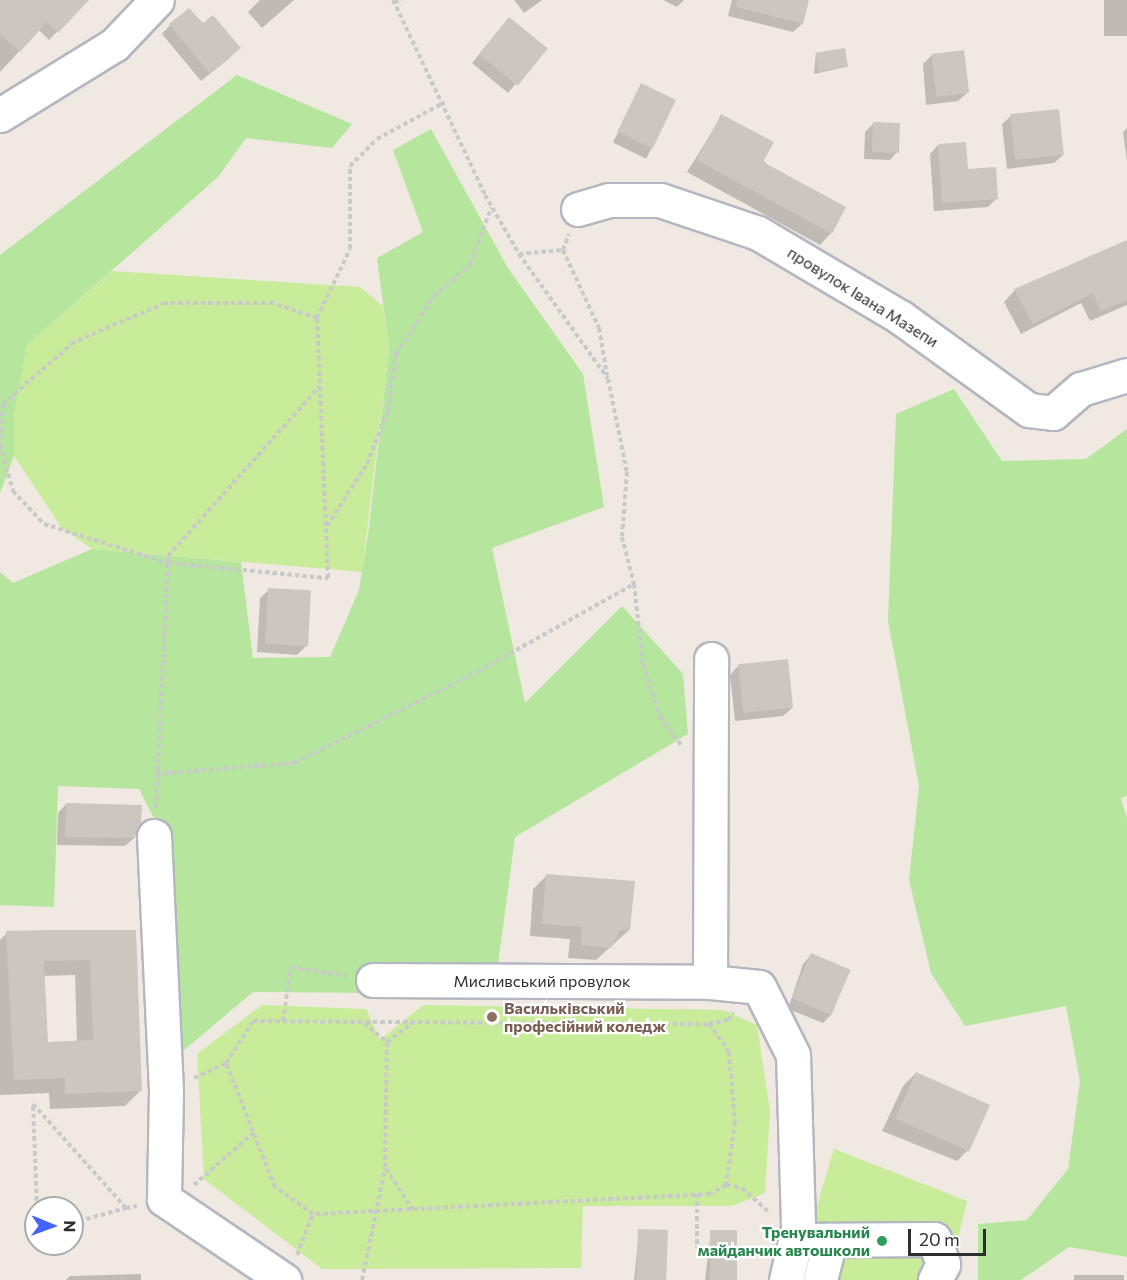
<!DOCTYPE html>
<html>
<head>
<meta charset="utf-8">
<style>
  body { margin:0 }
  #map { position:relative; width:1127px; height:1280px; overflow:hidden; background:#efe9e1; font-family:Commissioner,sans-serif }
  div>[style] { position:absolute }
  .green>* { inset:0; background:#b6e59e }
  .pitch>* { inset:0; background:#c9ec9a }
  .shadow>* { inset:0; background:#0003; transform-origin:0 0 }
  .building>* { inset:0; background:#cbc7bf; transform-origin:0 0 }
  .path>* { height:4px; margin-top:-2px; transform-origin:0; background:repeating-linear-gradient(90deg,#c9c9c9 0 4.5px,transparent 0 7.5px) }
  .roads { filter:drop-shadow(2px 0 #b4b7c1) drop-shadow(-2px 0 #b4b7c1) drop-shadow(0 2px #b4b7c1) drop-shadow(0 -2px #b4b7c1) }
  .minor>* { height:33px; margin:-16.5px; padding:0 16.5px; transform-origin:16.5px; border-radius:16.5px; background:#fff }
  .dots>* { width:16px; height:16px; translate:-50% -50%; box-sizing:border-box; border:3px solid #fff; border-radius:50% }
  span { translate:-50% -50%; white-space:nowrap; text-align:center; line-height:1.15; -webkit-text-stroke:4.5px #fff; paint-order:stroke }
  .street-label { font-size:16px; color:#2e2e2e }
  .education-label { font-size:16px; color:#785e54; font-weight:700 }
  .left { translate:0 -50%; text-align:left }
  .leisure-label { font-size:16px; color:#27864d; font-weight:700 }
  .right { translate:-100% -50%; text-align:right }
  .north { position:absolute; left:24px; top:1196px; width:60px; height:60px; box-sizing:border-box; background:#fff; border:2px solid #ababab; border-radius:50%; rotate:91deg; font-size:16px; font-weight:700; line-height:24px; text-align:center; color:#2e2e2e }
  .north::after { content:''; display:block; margin:auto; width:21px; height:27px; background:#4264fb; clip-path:polygon(50% 0,100% 100%,50% 72%,0 100%) }
  .scale { position:absolute; left:908px; top:1229px; width:78px; height:27px; box-sizing:border-box; border:3px solid #2e2e2e; border-top:0; padding-left:8px; font-size:18px; line-height:21px; white-space:nowrap; color:#2e2e2e; -webkit-text-stroke:4px #fff; paint-order:stroke }
</style>
</head>
<body>
<div id="map">
  <div class="green">
    <div style="clip-path:polygon(237px 75px,352px 124px,332px 148px,246px 138px,218px 177px,27px 345px,15px 414px,14px 456px,0 493px,0 255px)"></div>
    <div style="clip-path:polygon(431px 129px,508px 268px,583px 374px,604px 507px,492px 548px,525px 703px,622px 606px,683px 674px,688px 734px,515px 837px,494px 994px,253px 992px,176px 1057px,168px 846px,139px 789px,58px 786px,54px 907px,0 905px,0 572px,13px 583px,92px 549px,241px 562px,253px 658px,330px 657px,359px 590px,369px 528px,389px 349px,377px 258px,423px 232px,393px 150px)"></div>
    <div style="clip-path:polygon(954px 389px,1002px 461px,1086px 459px,1127px 429px,1127px 796px,1121px 798px,1127px 818px,1127px 1257px,1069px 1247px,1021px 1280px,978px 1280px,978px 1224px,1027px 1220px,1068px 1169px,1080px 1081px,1066px 1006px,965px 1026px,931px 973px,909px 880px,919px 786px,888px 621px,896px 414px)"></div>
  </div>
  <div class="pitch">
    <div style="clip-path:polygon(112px 271px,360px 287px,383px 306px,389px 349px,362px 572px,92px 549px,61px 527px,14px 456px,14px 414px,27px 345px)"></div>
    <div style="clip-path:polygon(262px 1005px,366px 1009px,380px 1040px,423px 1005px,723px 1010px,757px 1025px,770px 1111px,765px 1193px,732px 1206px,583px 1206px,581px 1268px,322px 1269px,204px 1179px,197px 1054px)"></div>
    <div style="clip-path:polygon(834px 1149px,967px 1201px,948px 1280px,795px 1280px)"></div>
  </div>
  <div class="shadow">
    <div style="clip-path:polygon(0 0,87px 0,49px 40px,39px 30px,0 72px)"></div>
    <div style="clip-path:polygon(260px 0,294px 0,262px 28px,248px 12px)"></div>
    <div style="clip-path:polygon(514px 0,542px 0,524px 13px)"></div>
    <div style="clip-path:polygon(663px 0,684px 0,677px 7px)"></div>
    <div style="clip-path:polygon(732px 0,808px 0,802px 24px,793px 32px,728px 16px)"></div>
    <div style="left:1104px;top:0;width:23px;height:36px"></div>
    <div style="clip-path:polygon(170px 25px,231px 57px,201px 81px,162px 34px)"></div>
    <div style="clip-path:polygon(501px 28px,545px 49px,508px 93px,472px 63px)"></div>
    <div style="clip-path:polygon(816px 53px,846px 67px,814px 74px)"></div>
    <div style="clip-path:polygon(932px 55px,967px 93px,958px 101px,926px 105px,923px 64px)"></div>
    <div style="left:641px;top:85px;width:37px;height:64px;rotate:26deg"></div>
    <div style="clip-path:polygon(722px 116px,831px 233px,820px 245px,687px 172px)"></div>
    <div style="clip-path:polygon(1011px 116px,1063px 155px,1054px 163px,1007px 169px,1002px 124px)"></div>
    <div style="clip-path:polygon(873px 124px,898px 151px,890px 160px,864px 159px,865px 132px)"></div>
    <div style="clip-path:polygon(1127px 128px,1127px 162px,1123px 132px)"></div>
    <div style="clip-path:polygon(938px 145px,997px 198px,988px 207px,934px 211px,930px 154px)"></div>
    <div style="clip-path:polygon(1127px 242px,1127px 305px,1090px 321px,1081px 303px,1021px 334px,1004px 302px,1015px 290px)"></div>
    <div style="clip-path:polygon(269px 590px,306px 646px,297px 655px,257px 652px,260px 598px)"></div>
    <div style="clip-path:polygon(738px 666px,792px 708px,783px 716px,735px 721px,730px 675px)"></div>
    <div style="clip-path:polygon(66px 804px,134px 838px,125px 846px,57px 845px,58px 813px)"></div>
    <div style="clip-path:polygon(546px 876px,629px 930px,596px 960px,568px 958px,570px 939px,530px 936px,533px 889px)"></div>
    <div style="clip-path:polygon(evenodd,135px 932px,140px 1091px,125px 1106px,50px 1109px,49px 1093px,0 1095px,0 940px,7px 933px,135px 932px,75px 975px,77px 1042px,46px 1043px,43px 976px,75px 975px)"></div>
    <div style="clip-path:polygon(811px 955px,831px 1015px,823px 1023px,788px 1009px,803px 964px)"></div>
    <div style="clip-path:polygon(916px 1073px,970px 1148px,957px 1161px,882px 1131px,903px 1086px)"></div>
    <div style="clip-path:polygon(639px 1231px,666px 1280px,634px 1280px)"></div>
    <div style="clip-path:polygon(711px 1231px,734px 1280px,705px 1280px)"></div>
    <div style="clip-path:polygon(141px 1274px,141px 1280px,66px 1280px,70px 1276px)"></div>
    <div style="left:1074px;top:1275px;width:50px;height:7px"></div>
  </div>
  <div class="building">
    <div style="clip-path:polygon(0 0,89px 0,58px 33px,47px 22px,20px 52px,0 34px)"></div>
    <div style="clip-path:polygon(737px 0,809px 0,803px 24px,736px 7px)"></div>
    <div style="clip-path:polygon(189px 8px,203px 23px,213px 15px,241px 48px,210px 74px,169px 24px)"></div>
    <div style="left:509px;top:17px;width:50px;height:48px;rotate:39deg"></div>
    <div style="left:845px;top:48px;width:19px;height:30px;rotate:81deg"></div>
    <div style="left:964px;top:50px;width:43px;height:33px;rotate:83deg"></div>
    <div style="left:641px;top:83px;width:39px;height:54px;rotate:26deg"></div>
    <div style="left:1059px;top:109px;width:46px;height:49px;rotate:84deg"></div>
    <div style="clip-path:polygon(721px 114px,774px 142px,763px 162px,846px 207px,832px 234px,697px 160px)"></div>
    <div style="left:873px;top:122px;width:27px;height:30px;rotate:2deg"></div>
    <div style="clip-path:polygon(966px 142px,968px 169px,996px 167px,998px 199px,942px 203px,938px 144px)"></div>
    <div style="clip-path:polygon(1127px 240px,1127px 300px,1101px 311px,1093px 293px,1033px 324px,1014px 289px)"></div>
    <div style="left:268px;top:588px;width:43px;height:56px;rotate:3deg"></div>
    <div style="left:788px;top:659px;width:49px;height:50px;rotate:84deg"></div>
    <div style="clip-path:polygon(66px 803px,142px 805px,141px 823px,135px 838px,65px 837px)"></div>
    <div style="clip-path:polygon(546px 874px,635px 881px,630px 930px,620px 930px,611px 948px,581px 945px,582px 927px,542px 924px)"></div>
    <div style="clip-path:polygon(evenodd,43px 930px,136px 930px,142px 1091px,65px 1094px,65px 1078px,14px 1080px,6px 931px,43px 930px,90px 960px,93px 1040px,48px 1042px,44px 961px,90px 960px)"></div>
    <div style="left:811px;top:953px;width:43px;height:49px;rotate:23deg"></div>
    <div style="left:916px;top:1072px;width:81px;height:51px;rotate:24deg"></div>
    <div style="left:638px;top:1229px;width:30px;height:51px;rotate:2deg"></div>
    <div style="left:710px;top:1230px;width:27px;height:50px"></div>
  </div>
  <div class="path">
    <div style="left:393px;top:0;width:216px;rotate:64.7deg"></div>
    <div style="left:485px;top:195px;width:68px;rotate:60deg"></div>
    <div style="left:519px;top:254px;width:44px;rotate:-5.2deg"></div>
    <div style="left:563px;top:250px;width:17px;rotate:-69deg"></div>
    <div style="left:394px;top:2px;width:8px;rotate:-14deg"></div>
    <div style="left:563px;top:250px;width:86px;rotate:65.2deg"></div>
    <div style="left:599px;top:328px;width:48px;rotate:80.3deg"></div>
    <div style="left:519px;top:254px;width:153px;rotate:54.5deg"></div>
    <div style="left:608px;top:379px;width:95px;rotate:78.5deg"></div>
    <div style="left:627px;top:472px;width:65px;rotate:94.4deg"></div>
    <div style="left:622px;top:537px;width:49px;rotate:75.7deg"></div>
    <div style="left:634px;top:584px;width:81px;rotate:83.6deg"></div>
    <div style="left:643px;top:664px;width:56px;rotate:72.2deg"></div>
    <div style="left:660px;top:717px;width:35px;rotate:53deg"></div>
    <div style="left:317px;top:318px;width:46px;rotate:-161.2deg"></div>
    <div style="left:273px;top:303px;width:108px;rotate:180deg"></div>
    <div style="left:165px;top:303px;width:99px;rotate:156.8deg"></div>
    <div style="left:74px;top:342px;width:94px;rotate:138.9deg"></div>
    <div style="left:3px;top:404px;width:41px;rotate:94.2deg"></div>
    <div style="left:0;top:445px;width:48px;rotate:74.2deg"></div>
    <div style="left:13px;top:491px;width:45px;rotate:46.8deg"></div>
    <div style="left:44px;top:524px;width:130px;rotate:17.5deg"></div>
    <div style="left:168px;top:563px;width:161px;rotate:5.4deg"></div>
    <div style="left:328px;top:578px;width:260px;rotate:-92.4deg"></div>
    <div style="left:317px;top:318px;width:76px;rotate:-64.4deg"></div>
    <div style="left:350px;top:249px;width:83px;rotate:-90deg"></div>
    <div style="left:350px;top:166px;width:38px;rotate:-45deg"></div>
    <div style="left:377px;top:139px;width:77px;rotate:-28.6deg"></div>
    <div style="left:327px;top:526px;width:74px;rotate:-57.2deg"></div>
    <div style="left:367px;top:464px;width:58px;rotate:-68.7deg"></div>
    <div style="left:388px;top:410px;width:57px;rotate:-81.9deg"></div>
    <div style="left:396px;top:354px;width:69px;rotate:-56.8deg"></div>
    <div style="left:434px;top:296px;width:48px;rotate:-40.7deg"></div>
    <div style="left:470px;top:265px;width:61px;rotate:-69.8deg"></div>
    <div style="left:157px;top:774px;width:137px;rotate:-4.6deg"></div>
    <div style="left:294px;top:763px;width:204px;rotate:-26.4deg"></div>
    <div style="left:477px;top:672px;width:180px;rotate:-29.3deg"></div>
    <div style="left:156px;top:808px;width:252px;rotate:-87.3deg"></div>
    <div style="left:168px;top:556px;width:228px;rotate:-48.2deg"></div>
    <div style="left:283px;top:1021px;width:55px;rotate:-81.6deg"></div>
    <div style="left:291px;top:967px;width:56px;rotate:9.3deg"></div>
    <div style="left:364px;top:1023px;width:30px;rotate:40deg"></div>
    <div style="left:709px;top:1024px;width:34px;rotate:54deg"></div>
    <div style="left:729px;top:1052px;width:70px;rotate:85.1deg"></div>
    <div style="left:735px;top:1122px;width:64px;rotate:98.1deg"></div>
    <div style="left:726px;top:1185px;width:18px;rotate:151deg"></div>
    <div style="left:710px;top:1194px;width:398px;rotate:177.1deg"></div>
    <div style="left:313px;top:1214px;width:47px;rotate:-144.6deg"></div>
    <div style="left:275px;top:1187px;width:133px;rotate:-111.6deg"></div>
    <div style="left:226px;top:1063px;width:50px;rotate:-57.3deg"></div>
    <div style="left:253px;top:1021px;width:456px;rotate:0.4deg"></div>
    <div style="left:709px;top:1024px;width:19px;rotate:-12deg"></div>
    <div style="left:728px;top:1020px;width:9px;rotate:-54deg"></div>
    <div style="left:194px;top:1078px;width:35px;rotate:-25deg"></div>
    <div style="left:194px;top:1185px;width:79px;rotate:-41.4deg"></div>
    <div style="left:726px;top:1185px;width:16px;rotate:11deg"></div>
    <div style="left:742px;top:1188px;width:36px;rotate:42deg"></div>
    <div style="left:697px;top:1194px;width:54px;rotate:90deg"></div>
    <div style="left:37px;top:1208px;width:104px;rotate:-92.2deg"></div>
    <div style="left:33px;top:1104px;width:140px;rotate:48.2deg"></div>
    <div style="left:126px;top:1208px;width:11px;rotate:-10deg"></div>
    <div style="left:413px;top:1210px;width:51px;rotate:-123.1deg"></div>
    <div style="left:385px;top:1167px;width:125px;rotate:-89.1deg"></div>
    <div style="left:387px;top:1042px;width:34px;rotate:-37deg"></div>
    <div style="left:72px;top:1223px;width:56px;rotate:-15.5deg"></div>
    <div style="left:297px;top:1255px;width:44px;rotate:-68.7deg"></div>
    <div style="left:362px;top:1280px;width:114px;rotate:-78.4deg"></div>
  </div>
  <div class="roads">
    <div class="minor">
      <div style="left:0;top:115px;width:134px;rotate:-31.6deg"></div>
      <div style="left:114px;top:45px;width:62px;rotate:-46.3deg"></div>
      <div style="left:578px;top:209px;width:32px;rotate:-16deg"></div>
      <div style="left:609px;top:200px;width:51px"></div>
      <div style="left:660px;top:200px;width:103px;rotate:18.6deg"></div>
      <div style="left:758px;top:233px;width:165px;rotate:30.6deg"></div>
      <div style="left:900px;top:317px;width:159px;rotate:35.8deg"></div>
      <div style="left:1029px;top:410px;width:24px;rotate:7deg"></div>
      <div style="left:1053px;top:413px;width:37px;rotate:-41deg"></div>
      <div style="left:1081px;top:389px;width:48px;rotate:-16.9deg"></div>
      <div style="left:154px;top:836px;width:256px;rotate:87.3deg"></div>
      <div style="left:166px;top:1092px;width:107px;rotate:91.1deg"></div>
      <div style="left:164px;top:1199px;width:145px;rotate:34deg"></div>
      <div style="left:373px;top:980px;width:337px;rotate:0.3deg"></div>
      <div style="left:710px;top:982px;width:49px;rotate:5.8deg"></div>
      <div style="left:759px;top:987px;width:76px;rotate:63.4deg"></div>
      <div style="left:793px;top:1055px;width:173px;rotate:88.3deg"></div>
      <div style="left:798px;top:1228px;width:53px;rotate:103deg"></div>
      <div style="left:710px;top:982px;width:323px;rotate:-89.8deg"></div>
      <div style="left:797px;top:1240px;width:137px;rotate:-0.4deg"></div>
      <div style="left:934px;top:1239px;width:27px;rotate:70deg"></div>
      <div style="left:943px;top:1264px;width:18px;rotate:117deg"></div>
      <div style="left:820px;top:1280px;width:41px;rotate:-76deg"></div>
    </div>
  </div>
  <div class="dots">
    <div style="left:492px;top:1017px;background:#8d6e63"></div>
    <div style="left:882px;top:1241px;background:#2e9e5b"></div>
  </div>
  <div class="street-label">
    <span style="left:863px;top:297px;rotate:32deg">провулок Івана Мазепи</span>
    <span style="left:542px;top:981px">Мисливський провулок</span>
  </div>
  <div class="education-label">
    <span class="left" style="left:504px;top:1017px">Васильківський<br>професійний коледж</span>
  </div>
  <div class="leisure-label">
    <span class="right" style="left:870px;top:1241px">Тренувальний<br>майданчик автошколи</span>
  </div>
  <div class="north">N</div>
  <div class="scale">20 m</div>
</div>
</body>
</html>
